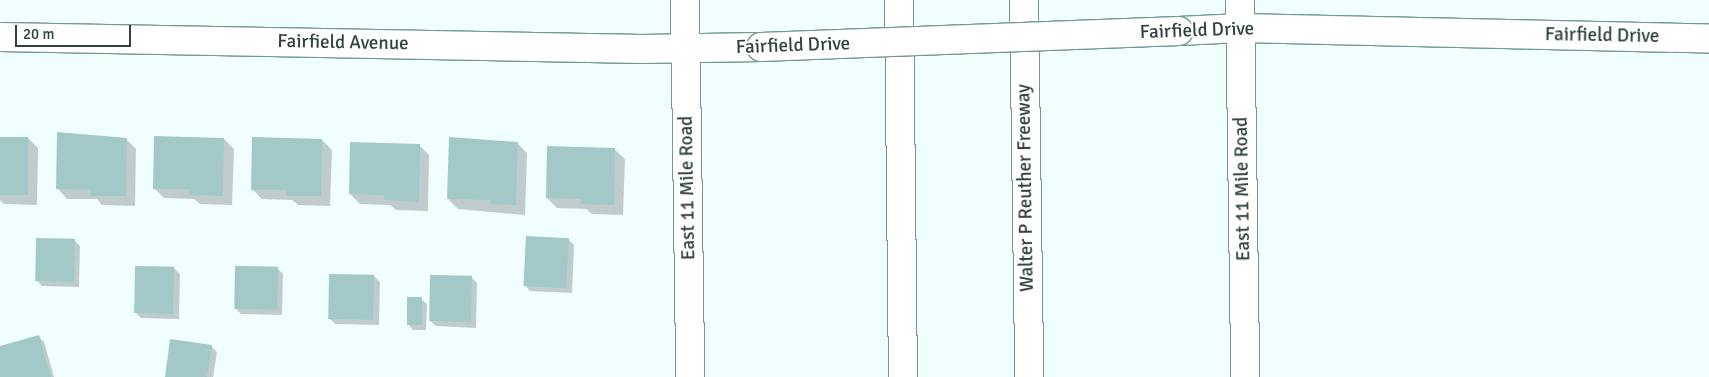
<!DOCTYPE html>
<html>
<head>
<meta charset="utf-8">
<style>
  body { margin:0 }
  #map { position:relative; width:1709px; height:377px; overflow:hidden; background:#f0fffe; font-family:Signika,sans-serif }
  div>[style] { position:absolute }
  .shadow>* { inset:0; background:#0003 }
  .building>* { inset:0; background:#a2c8c7; transform-origin:0 0 }
  .roads { filter:drop-shadow(1px 0 #749898) drop-shadow(-1px 0 #749898) drop-shadow(0 1px #749898) drop-shadow(0 -1px #749898) }
  .street>* { height:28px; margin:-14px; padding:0 14px; transform-origin:14px; border-radius:14px; background:#fff }
  .secondary>* { height:28px; margin:-14px; padding:0 14px; transform-origin:14px; border-radius:14px; background:#fff }
  .highway>* { height:28px; margin:-14px; padding:0 14px; transform-origin:14px; border-radius:14px; background:#fff }
  .bridges { filter:drop-shadow(1px 0 #749898) drop-shadow(-1px 0 #749898) drop-shadow(0 1px #749898) drop-shadow(0 -1px #749898) }
  .street-bridge>* { height:28px; margin:-14px; padding:0 14px; transform-origin:14px; border-radius:14px; background:#fff }
  span { translate:-50% -50%; white-space:nowrap; text-align:center; line-height:1.15; -webkit-text-stroke:4px #fff; paint-order:stroke }
  .street-label { font-size:19px; color:#314040 }
  .scale { position:absolute; left:15px; top:25px; width:116px; height:22px; box-sizing:border-box; border:2px solid #314040; border-top:0; padding-left:6px; font-size:15px; line-height:18px; white-space:nowrap; color:#314040; -webkit-text-stroke:4px #fff; paint-order:stroke }
</style>
</head>
<body>
<div id="map">
  <div class="shadow">
    <div style="clip-path:polygon(0 138px,28px 138px,38px 148px,37px 205px,4px 204px,0 200px)"></div>
    <div style="clip-path:polygon(126px 139px,136px 149px,135px 206px,102px 205px,97px 199px,67px 199px,57px 188px)"></div>
    <div style="clip-path:polygon(224px 139px,234px 149px,232px 205px,200px 204px,194px 199px,164px 198px,154px 188px)"></div>
    <div style="clip-path:polygon(322px 140px,332px 150px,330px 206px,298px 205px,292px 200px,262px 199px,252px 189px)"></div>
    <div style="clip-path:polygon(517px 143px,527px 153px,525px 215px,458px 209px,448px 199px)"></div>
    <div style="clip-path:polygon(419px 145px,429px 155px,428px 211px,396px 210px,390px 205px,360px 204px,350px 194px)"></div>
    <div style="clip-path:polygon(614px 149px,625px 159px,623px 215px,592px 214px,586px 209px,557px 208px,547px 198px)"></div>
    <div style="clip-path:polygon(568px 239px,574px 245px,572px 293px,530px 291px,525px 285px)"></div>
    <div style="clip-path:polygon(74px 240px,80px 246px,79px 287px,42px 286px,36px 280px)"></div>
    <div style="clip-path:polygon(174px 268px,180px 274px,179px 319px,141px 318px,135px 312px)"></div>
    <div style="clip-path:polygon(278px 269px,283px 274px,282px 315px,241px 314px,235px 308px)"></div>
    <div style="clip-path:polygon(374px 276px,380px 282px,379px 325px,335px 324px,329px 318px)"></div>
    <div style="clip-path:polygon(471px 277px,477px 283px,476px 328px,436px 326px,430px 321px)"></div>
    <div style="clip-path:polygon(421px 299px,427px 304px,426px 330px,413px 330px,408px 324px)"></div>
    <div style="clip-path:polygon(39px 337px,44px 342px,54px 377px,0 377px,0 348px)"></div>
    <div style="clip-path:polygon(211px 346px,217px 352px,213px 377px,167px 377px)"></div>
  </div>
  <div class="building">
    <div style="clip-path:polygon(57px 132px,127px 138px,126px 196px,91px 196px,91px 190px,56px 189px)"></div>
    <div style="clip-path:polygon(154px 136px,224px 138px,223px 196px,189px 195px,189px 189px,153px 189px)"></div>
    <div style="left:0;top:137px;width:28px;height:58px"></div>
    <div style="clip-path:polygon(252px 137px,322px 139px,321px 196px,286px 196px,287px 190px,251px 190px)"></div>
    <div style="clip-path:polygon(449px 137px,518px 142px,516px 205px,490px 204px,491px 200px,447px 199px)"></div>
    <div style="clip-path:polygon(350px 142px,420px 144px,419px 202px,384px 200px,384px 195px,349px 194px)"></div>
    <div style="clip-path:polygon(547px 146px,615px 148px,614px 205px,581px 204px,581px 199px,546px 198px)"></div>
    <div style="left:526px;top:236px;width:43px;height:50px;rotate:3deg"></div>
    <div style="left:36px;top:238px;width:39px;height:43px;rotate:1deg"></div>
    <div style="left:135px;top:266px;width:39px;height:47px;rotate:1deg"></div>
    <div style="left:235px;top:266px;width:43px;height:43px;rotate:1deg"></div>
    <div style="left:329px;top:274px;width:45px;height:45px;rotate:1deg"></div>
    <div style="left:430px;top:275px;width:42px;height:46px;rotate:1deg"></div>
    <div style="left:407px;top:297px;width:15px;height:28px"></div>
    <div style="clip-path:polygon(39px 335px,51px 377px,0 377px,0 346px)"></div>
    <div style="clip-path:polygon(170px 339px,212px 345px,207px 377px,165px 377px)"></div>
  </div>
  <div class="roads">
    <div class="street">
      <div style="left:1179px;top:31px;width:62px;rotate:-2.8deg"></div>
      <div style="left:1241px;top:28px;width:468px;rotate:1.3deg"></div>
      <div style="left:0;top:37px;width:642px;rotate:1.07deg"></div>
      <div style="left:642px;top:49px;width:119px;rotate:-1deg"></div>
    </div>
    <div class="secondary">
      <div style="left:685px;top:0;width:377px;rotate:89.2deg"></div>
      <div style="left:1240px;top:0;width:377px;rotate:89.2deg"></div>
    </div>
    <div class="highway">
      <div style="left:899px;top:0;width:377px;rotate:89.4deg"></div>
      <div style="left:1024px;top:0;width:377px;rotate:89.2deg"></div>
    </div>
  </div>
  <div class="bridges">
    <div class="street-bridge">
      <div style="left:761px;top:47px;width:418px;rotate:-2.2deg"></div>
    </div>
  </div>
  <div class="street-label">
    <span style="left:1197px;top:31px;rotate:-2deg">Fairfield Drive</span>
    <span style="left:1602px;top:36px;rotate:1deg">Fairfield Drive</span>
    <span style="left:343px;top:43px;rotate:1deg">Fairfield Avenue</span>
    <span style="left:793px;top:46px;rotate:-2deg">Fairfield Drive</span>
    <span style="left:688px;top:188px;rotate:-91deg">East 11 Mile Road</span>
    <span style="left:1026px;top:188px;rotate:-91deg">Walter P Reuther Freeway</span>
    <span style="left:1243px;top:189px;rotate:-91deg">East 11 Mile Road</span>
  </div>
  <div class="scale">20 m</div>
</div>
</body>
</html>
